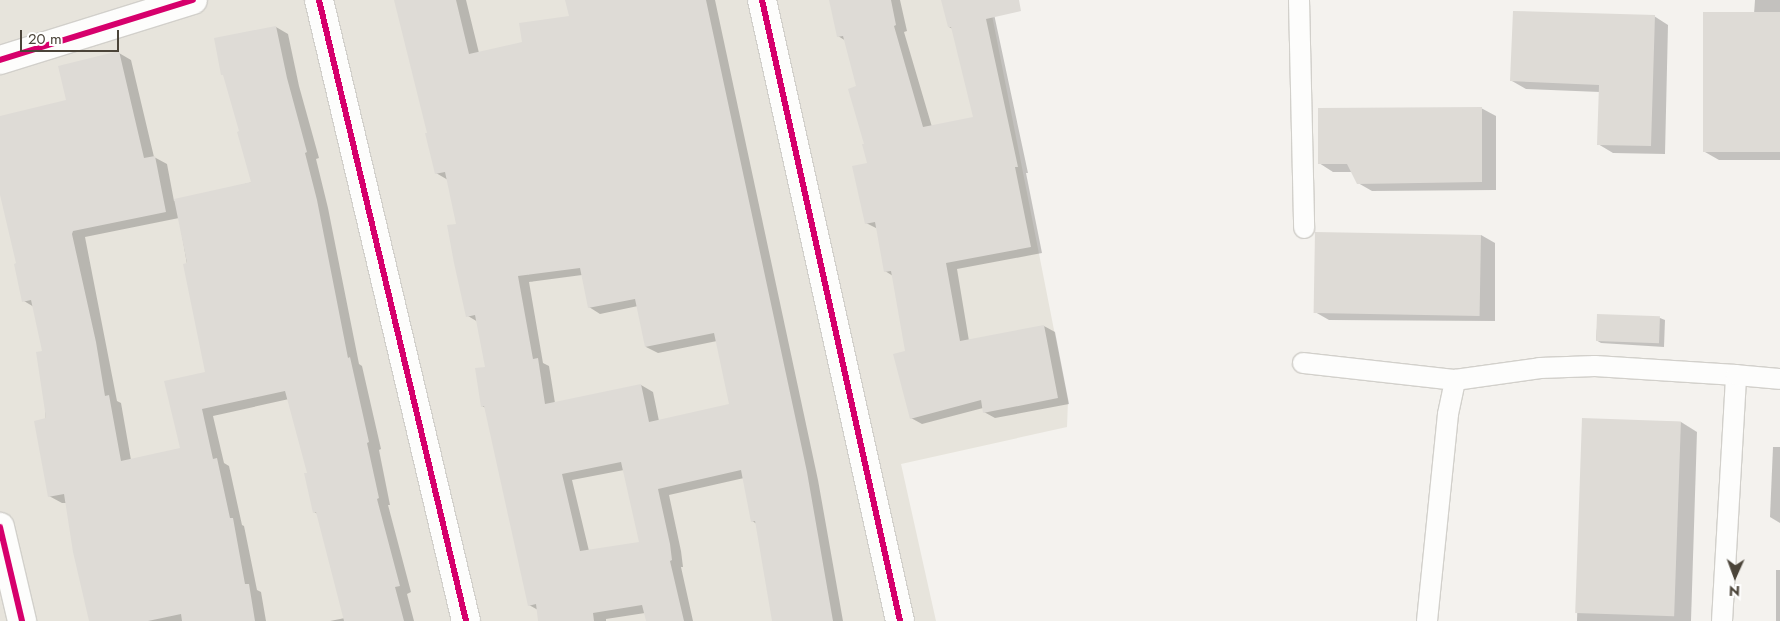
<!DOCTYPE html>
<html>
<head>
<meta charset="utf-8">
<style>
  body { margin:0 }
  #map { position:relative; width:1780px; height:621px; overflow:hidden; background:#f4f2ee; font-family:Jost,sans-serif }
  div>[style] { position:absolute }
  .residential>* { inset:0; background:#e7e4dc }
  .shadow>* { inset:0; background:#0003; transform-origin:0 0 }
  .building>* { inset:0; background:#dedbd6; transform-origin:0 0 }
  .roads { filter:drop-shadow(1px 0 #d2d0cb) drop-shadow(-1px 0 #d2d0cb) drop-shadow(0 1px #d2d0cb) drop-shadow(0 -1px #d2d0cb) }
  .service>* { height:20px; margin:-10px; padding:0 10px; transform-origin:10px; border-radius:10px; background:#fdfdfc }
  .minor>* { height:28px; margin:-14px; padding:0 14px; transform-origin:14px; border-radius:14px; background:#fdfdfc }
  .cycleway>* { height:6px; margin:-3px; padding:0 3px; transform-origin:3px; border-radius:3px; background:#d6006c }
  span { translate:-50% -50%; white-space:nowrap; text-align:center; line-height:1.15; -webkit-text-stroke:4px #fff; paint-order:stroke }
  .north { position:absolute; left:1710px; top:551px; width:50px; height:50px; -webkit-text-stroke:4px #fff; paint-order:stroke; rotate:182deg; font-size:14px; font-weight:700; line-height:20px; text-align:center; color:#4b4439 }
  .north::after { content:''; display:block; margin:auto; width:18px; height:22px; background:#4b4439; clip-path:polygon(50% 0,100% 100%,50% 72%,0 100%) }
  .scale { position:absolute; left:20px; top:30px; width:99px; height:22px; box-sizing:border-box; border:2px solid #4b4439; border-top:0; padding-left:6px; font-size:15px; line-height:18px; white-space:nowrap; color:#4b4439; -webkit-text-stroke:4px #fff; paint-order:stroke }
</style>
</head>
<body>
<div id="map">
  <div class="residential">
    <div style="clip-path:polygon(0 0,989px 0,1068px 401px,1067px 427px,901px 464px,936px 621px,0 621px)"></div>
  </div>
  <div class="shadow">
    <div style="clip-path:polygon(evenodd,395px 0,466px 0,479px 53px,524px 43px,570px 17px,566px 0,715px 0,818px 480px,843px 621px,773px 621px,757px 524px,752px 521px,744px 478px,669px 495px,681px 551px,683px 567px,681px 567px,693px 621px,647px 621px,645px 613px,606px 619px,606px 621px,540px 621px,538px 610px,529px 605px,486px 408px,482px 406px,486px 368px,478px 322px,468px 316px,457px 225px,448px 180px,436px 173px,429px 134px,395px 0,582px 275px,589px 307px,600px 314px,638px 306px,646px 347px,658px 353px,717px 341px,730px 405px,659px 421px,653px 392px,641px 385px,555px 403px,549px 366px,543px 363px,529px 282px,582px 275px,395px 0,624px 470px,640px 543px,589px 551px,572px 480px,624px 470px)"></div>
    <div style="clip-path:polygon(831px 0,900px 0,907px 31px,904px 32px,932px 127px,974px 118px,953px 29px,949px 27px,943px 0,991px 0,1028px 173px,1026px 173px,1042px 253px,957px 269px,969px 341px,1044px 326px,1055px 332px,1069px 404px,995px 418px,984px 412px,983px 408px,922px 424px,911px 418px,906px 352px,893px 276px,885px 271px,878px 229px,866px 223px,868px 164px,858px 87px,846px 41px,838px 36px)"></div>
    <div style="clip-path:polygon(1755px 0,1780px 0,1780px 160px,1719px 160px,1705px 152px,1754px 14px)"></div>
    <div style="clip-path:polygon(1654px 16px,1668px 25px,1665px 154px,1613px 153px,1598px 144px,1600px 92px,1526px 89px,1512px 81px)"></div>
    <div style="clip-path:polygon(evenodd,276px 27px,288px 34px,299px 86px,319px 158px,316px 159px,328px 208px,359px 364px,362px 366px,381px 449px,379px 450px,390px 505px,388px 505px,411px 592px,407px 594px,414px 621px,330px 621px,345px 618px,318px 514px,314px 512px,309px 474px,289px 399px,213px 416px,224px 463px,229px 466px,242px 525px,244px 526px,257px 590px,261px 592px,266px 621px,90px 621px,67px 503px,62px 503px,49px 496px,43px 352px,34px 307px,24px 301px,18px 264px,0 190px,0 117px,68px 101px,119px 53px,131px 60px,154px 157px,167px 164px,174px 201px,253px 182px,276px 27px,179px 218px,206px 373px,182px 449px,131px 460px,121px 403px,117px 401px,85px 237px,179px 218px)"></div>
    <div style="clip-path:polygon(1481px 108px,1496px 116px,1496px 190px,1372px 191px,1358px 183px,1352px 172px,1333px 172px,1319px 163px)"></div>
    <div style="clip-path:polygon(1481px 235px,1495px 243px,1495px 321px,1329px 320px,1315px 312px)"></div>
    <div style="clip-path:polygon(1598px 315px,1660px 318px,1665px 320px,1664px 347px,1601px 343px,1596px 340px)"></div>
    <div style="clip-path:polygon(1583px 420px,1681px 422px,1697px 432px,1691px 621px,1577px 621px)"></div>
    <div style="clip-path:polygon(1773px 447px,1780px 447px,1780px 523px,1770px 517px)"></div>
    <div style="left:1776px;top:570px;width:4px;height:51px"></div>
  </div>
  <div class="building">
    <div style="clip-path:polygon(evenodd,394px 0,456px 0,469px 54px,522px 42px,519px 23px,569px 16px,565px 0,706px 0,807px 472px,833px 621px,772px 621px,755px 521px,751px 522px,741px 470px,658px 489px,670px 544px,672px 560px,670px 561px,684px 621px,646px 621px,642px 605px,593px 613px,594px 621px,538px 621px,536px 604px,528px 606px,484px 406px,481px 407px,475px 368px,485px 367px,475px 315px,466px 317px,454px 263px,447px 225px,456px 224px,445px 172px,435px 174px,425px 133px,427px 133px,394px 0,580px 268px,588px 308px,635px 299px,645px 347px,714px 333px,729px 404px,649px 422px,641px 384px,545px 404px,538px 358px,533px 359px,518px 276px,580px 268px,394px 0,621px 462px,639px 542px,580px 551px,562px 474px,621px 462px)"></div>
    <div style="clip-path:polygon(829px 0,891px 0,896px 25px,894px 26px,923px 127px,973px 117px,951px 27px,948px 27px,941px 0,1019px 0,1021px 11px,986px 19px,1018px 167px,1015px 167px,1031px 247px,946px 263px,960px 341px,1044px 325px,1058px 398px,983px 413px,981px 400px,910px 419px,893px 354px,905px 351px,891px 271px,884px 272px,875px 222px,865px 224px,852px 166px,867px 163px,862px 144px,864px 144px,848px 89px,856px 86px,843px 36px,837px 37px)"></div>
    <div style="clip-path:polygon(1513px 11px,1655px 15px,1651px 146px,1597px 145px,1599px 85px,1510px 81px)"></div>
    <div style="left:1780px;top:12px;width:140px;height:77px;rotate:90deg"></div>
    <div style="clip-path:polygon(276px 26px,287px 78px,307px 152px,305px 153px,317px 200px,348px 358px,350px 357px,369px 442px,367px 443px,379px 498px,377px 499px,400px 586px,395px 587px,404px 621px,344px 621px,316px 512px,313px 513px,304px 473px,307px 473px,285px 391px,202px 409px,213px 459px,217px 458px,230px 518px,233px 518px,245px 584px,249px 584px,255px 621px,182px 621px,181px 614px,148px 621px,89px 621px,73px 552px,64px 494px,48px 497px,34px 421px,46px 418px,36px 352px,42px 351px,31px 300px,22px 302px,14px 264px,16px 263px,0 195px,0 116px,66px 100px,58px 66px,119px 51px,144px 158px,155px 156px,166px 212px,73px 231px,72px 234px,96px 342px,105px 396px,109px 395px,121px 461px,180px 448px,164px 381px,205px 372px,183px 264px,187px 263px,174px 199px,251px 182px,237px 132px,239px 131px,223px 75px,221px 75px,214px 38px)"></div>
    <div style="clip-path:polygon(1482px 107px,1482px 182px,1357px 184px,1347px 164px,1318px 164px,1318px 108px)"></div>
    <div style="left:1315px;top:232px;width:166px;height:81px;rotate:1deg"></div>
    <div style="left:1597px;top:314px;width:63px;height:27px;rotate:2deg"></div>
    <div style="left:1582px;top:418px;width:99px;height:195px;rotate:2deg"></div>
  </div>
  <div class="roads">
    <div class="service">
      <div style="left:1299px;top:0;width:228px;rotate:88.7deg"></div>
      <div style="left:1303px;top:363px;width:153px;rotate:6.4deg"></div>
      <div style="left:1427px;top:621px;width:208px;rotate:-84.2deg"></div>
      <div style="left:1448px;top:414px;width:35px;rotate:-78deg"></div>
      <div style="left:1455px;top:380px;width:86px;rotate:-8deg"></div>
      <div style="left:1540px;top:368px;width:55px;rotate:-2.1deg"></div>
      <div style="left:1595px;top:366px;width:141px;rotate:3.7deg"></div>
      <div style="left:1722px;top:621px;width:246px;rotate:-86.7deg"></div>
      <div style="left:1736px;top:375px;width:44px;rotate:5.2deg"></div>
    </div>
    <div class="minor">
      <div style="left:319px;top:0;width:638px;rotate:76.68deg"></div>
      <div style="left:762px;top:0;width:636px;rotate:77.47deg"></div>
      <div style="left:0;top:60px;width:202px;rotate:-17.3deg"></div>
      <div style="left:0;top:527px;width:97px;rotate:76.8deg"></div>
    </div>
  </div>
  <div class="cycleway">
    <div style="left:319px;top:0;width:638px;rotate:76.68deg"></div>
    <div style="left:762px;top:0;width:636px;rotate:77.47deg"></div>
    <div style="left:0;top:60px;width:202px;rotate:-17.3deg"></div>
    <div style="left:0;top:527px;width:97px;rotate:76.8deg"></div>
  </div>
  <div class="north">N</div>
  <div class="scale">20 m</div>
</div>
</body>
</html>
